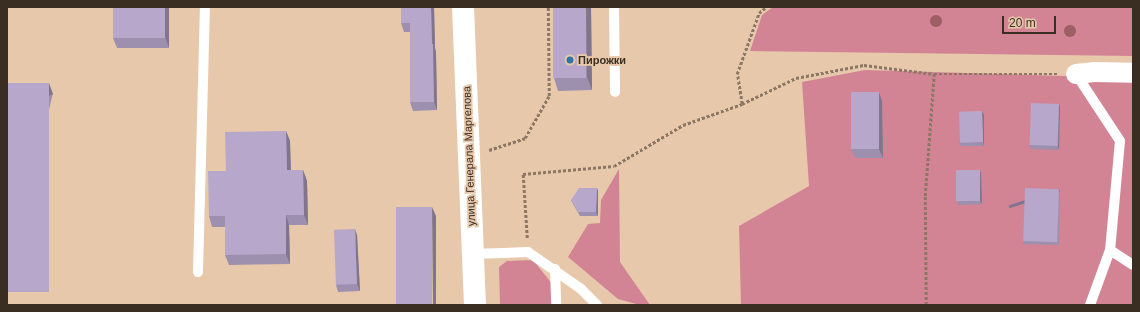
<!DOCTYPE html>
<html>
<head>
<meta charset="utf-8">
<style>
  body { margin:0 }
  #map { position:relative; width:1140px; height:312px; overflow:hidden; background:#e7c8ab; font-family:Helvetica,sans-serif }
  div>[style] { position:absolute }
  .green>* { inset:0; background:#d28495 }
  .path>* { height:2.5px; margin-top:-1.25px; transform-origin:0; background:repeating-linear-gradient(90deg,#8c7764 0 3px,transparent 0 5px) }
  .service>* { height:10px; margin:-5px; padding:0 5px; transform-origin:5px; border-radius:5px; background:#fff }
  .minor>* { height:20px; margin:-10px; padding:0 10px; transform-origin:10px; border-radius:10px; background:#fff }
  .secondary>* { height:22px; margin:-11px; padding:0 11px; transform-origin:11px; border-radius:11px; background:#fff }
  .trees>* { width:12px; height:12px; margin:-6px; border-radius:50%; background:#9d5e64 }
  .wall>* { inset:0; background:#9d90ae; transform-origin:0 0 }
  .shaded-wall>* { inset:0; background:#80758d; transform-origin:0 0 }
  .building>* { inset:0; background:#b7a7ca; transform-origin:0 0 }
  .dots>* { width:11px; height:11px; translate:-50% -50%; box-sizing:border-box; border:2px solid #e7c8ab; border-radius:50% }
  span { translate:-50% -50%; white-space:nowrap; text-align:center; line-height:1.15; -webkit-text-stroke:3.5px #e7c8ab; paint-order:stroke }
  .poi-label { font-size:11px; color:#3a2e23; font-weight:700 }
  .left { translate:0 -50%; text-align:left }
  .street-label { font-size:11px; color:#3a2e23 }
  .frame { position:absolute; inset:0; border:8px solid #3a2e23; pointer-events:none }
  .scale { position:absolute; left:1002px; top:16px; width:54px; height:18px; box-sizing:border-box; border:2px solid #3a2e23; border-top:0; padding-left:5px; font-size:12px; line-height:14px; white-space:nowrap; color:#3a2e23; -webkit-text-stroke:3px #e7c8ab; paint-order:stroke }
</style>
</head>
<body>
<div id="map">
  <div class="green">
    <div style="clip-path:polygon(773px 7px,1133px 7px,1133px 56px,750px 51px,762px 15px)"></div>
    <div style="clip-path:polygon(865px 70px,1133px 78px,1133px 305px,741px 305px,739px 226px,809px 186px,802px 82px)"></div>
    <div style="clip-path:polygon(619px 169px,620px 262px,650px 305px,640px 305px,618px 299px,568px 257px,588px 224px,600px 223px,601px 200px)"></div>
    <div style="clip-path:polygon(533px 260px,553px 285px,554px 305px,500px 305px,499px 267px,507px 261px)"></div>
  </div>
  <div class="path">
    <div style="left:742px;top:104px;width:60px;rotate:-25.7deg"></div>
    <div style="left:796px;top:78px;width:69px;rotate:-10.8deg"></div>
    <div style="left:864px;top:65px;width:71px;rotate:7.3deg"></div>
    <div style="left:489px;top:150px;width:38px;rotate:-18deg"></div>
    <div style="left:525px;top:138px;width:48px;rotate:-60.3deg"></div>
    <div style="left:549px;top:96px;width:89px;rotate:-90.6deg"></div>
    <div style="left:527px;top:238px;width:64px;rotate:-93.6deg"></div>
    <div style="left:523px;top:174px;width:91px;rotate:-5deg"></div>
    <div style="left:614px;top:166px;width:80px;rotate:-30.7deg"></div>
    <div style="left:683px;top:125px;width:63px;rotate:-19.6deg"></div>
    <div style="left:742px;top:104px;width:30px;rotate:-99deg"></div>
    <div style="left:737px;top:74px;width:65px;rotate:-70.2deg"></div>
    <div style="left:759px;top:13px;width:9px;rotate:-41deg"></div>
    <div style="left:926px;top:305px;width:109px;rotate:-90.5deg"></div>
    <div style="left:925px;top:196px;width:122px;rotate:-85.8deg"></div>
    <div style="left:934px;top:74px;width:124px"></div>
  </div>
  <div class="service">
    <div style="left:614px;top:7px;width:85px;rotate:89.3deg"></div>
    <div style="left:1076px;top:74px;width:80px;rotate:56.7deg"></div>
    <div style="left:1120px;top:141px;width:109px;rotate:95.2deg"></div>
    <div style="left:1110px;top:250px;width:59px;rotate:110deg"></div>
    <div style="left:1110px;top:250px;width:27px;rotate:33deg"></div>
    <div style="left:473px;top:254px;width:55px;rotate:-2.1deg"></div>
    <div style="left:528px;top:252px;width:65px;rotate:34.9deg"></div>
    <div style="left:581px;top:289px;width:23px;rotate:45deg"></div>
    <div style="left:555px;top:269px;width:36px;rotate:88deg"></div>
    <div style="left:198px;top:272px;width:265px;rotate:-88.5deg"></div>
  </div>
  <div class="minor">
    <div style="left:1076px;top:74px;width:18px;rotate:-6deg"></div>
    <div style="left:1094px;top:72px;width:39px;rotate:1deg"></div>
  </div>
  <div class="secondary">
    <div style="left:463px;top:7px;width:298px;rotate:87.7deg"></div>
  </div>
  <div class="trees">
    <div style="left:936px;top:21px"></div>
    <div style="left:1070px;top:31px"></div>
  </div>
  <div class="wall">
    <div style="clip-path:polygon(113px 7px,169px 7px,169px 48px,117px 48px,113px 38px)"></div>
    <div style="clip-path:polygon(401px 7px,434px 7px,435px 48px,436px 53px,437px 110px,413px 111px,410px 102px,410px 32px,404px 32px,401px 23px)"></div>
    <div style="clip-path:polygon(591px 7px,592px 90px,558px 91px,554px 78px)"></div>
    <div style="left:7px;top:83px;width:47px;height:219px;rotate:13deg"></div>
    <div style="clip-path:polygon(882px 101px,883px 158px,855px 158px,851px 149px)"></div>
    <div style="clip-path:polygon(1059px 104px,1060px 107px,1059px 150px,1031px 149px,1030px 145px)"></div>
    <div style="clip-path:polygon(984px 115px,984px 146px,961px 146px,959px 143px)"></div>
    <div style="clip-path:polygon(286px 131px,290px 141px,291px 170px,303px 170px,307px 181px,308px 225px,289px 225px,290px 264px,229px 265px,225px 255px,225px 227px,212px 227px,209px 216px,226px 171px)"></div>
    <div style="clip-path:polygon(981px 173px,982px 204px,958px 205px,957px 201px)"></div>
    <div style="clip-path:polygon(597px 188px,598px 191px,598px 216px,580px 216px,573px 204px,571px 200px)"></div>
    <div style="clip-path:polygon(1060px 192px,1059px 245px,1024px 244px,1023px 241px)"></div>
    <div style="clip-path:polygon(357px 235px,360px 291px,338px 292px,336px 285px)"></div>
  </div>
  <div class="shaded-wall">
    <div style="clip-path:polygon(165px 7px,169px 7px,169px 48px,165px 37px)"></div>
    <div style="clip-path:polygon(431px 7px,434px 7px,435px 48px,436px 53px,437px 110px,434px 102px)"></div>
    <div style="clip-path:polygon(586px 7px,591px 7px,592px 90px,587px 77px)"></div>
    <div style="left:49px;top:83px;width:12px;height:209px;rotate:70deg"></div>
    <div style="clip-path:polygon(879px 92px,882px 101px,883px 158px,879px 149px)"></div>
    <div style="clip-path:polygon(1059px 104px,1060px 107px,1059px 150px,1058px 146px)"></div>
    <div style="clip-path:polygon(982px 111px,984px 115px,984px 146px,983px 142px)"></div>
    <div style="clip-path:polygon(286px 131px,290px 141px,291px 181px,287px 170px)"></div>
    <div style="clip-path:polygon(303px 170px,307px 181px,308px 225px,304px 215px)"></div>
    <div style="clip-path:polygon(980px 170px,981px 173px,982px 204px,980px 201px)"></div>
    <div style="clip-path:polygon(597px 188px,598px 191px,598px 216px,596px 212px)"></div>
    <div style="left:1059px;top:189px;width:3px;height:53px;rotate:72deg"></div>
    <div style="clip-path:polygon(432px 207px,436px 216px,436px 305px,433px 305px)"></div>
    <div style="clip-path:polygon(286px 215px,289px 225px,290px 264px,286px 254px)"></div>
    <div style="clip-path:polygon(355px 229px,357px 235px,360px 291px,357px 284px)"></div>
  </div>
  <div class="building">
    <div style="left:113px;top:7px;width:52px;height:31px"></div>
    <div style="clip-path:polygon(401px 7px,431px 7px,432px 44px,433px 44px,434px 102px,410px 102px,410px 23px,401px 23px)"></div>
    <div style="left:553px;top:7px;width:33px;height:71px"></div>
    <div style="left:7px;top:83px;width:42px;height:209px"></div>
    <div style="left:851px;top:92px;width:28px;height:57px"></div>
    <div style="left:1031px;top:103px;width:28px;height:42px;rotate:2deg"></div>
    <div style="left:982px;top:111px;width:31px;height:23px;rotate:88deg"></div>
    <div style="clip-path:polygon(286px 131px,287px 170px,303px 170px,304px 215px,286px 215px,286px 254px,225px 255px,225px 216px,209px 216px,208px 171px,226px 171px,225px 132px)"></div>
    <div style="left:956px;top:170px;width:24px;height:31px"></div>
    <div style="clip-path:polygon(579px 188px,597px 188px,596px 212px,578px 212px,571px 200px)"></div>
    <div style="left:1025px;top:188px;width:34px;height:53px;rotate:2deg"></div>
    <div style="left:396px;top:207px;width:36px;height:98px"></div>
    <div style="left:355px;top:229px;width:55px;height:21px;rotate:88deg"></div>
  </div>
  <div class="dots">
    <div style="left:570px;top:60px;background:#2f73a9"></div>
  </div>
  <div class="poi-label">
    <span class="left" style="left:578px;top:60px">Пирожки</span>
  </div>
  <div class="street-label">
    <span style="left:469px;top:156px;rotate:-92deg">улица Генерала Маргелова</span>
  </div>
  <div class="frame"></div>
  <div class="scale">20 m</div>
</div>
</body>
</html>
